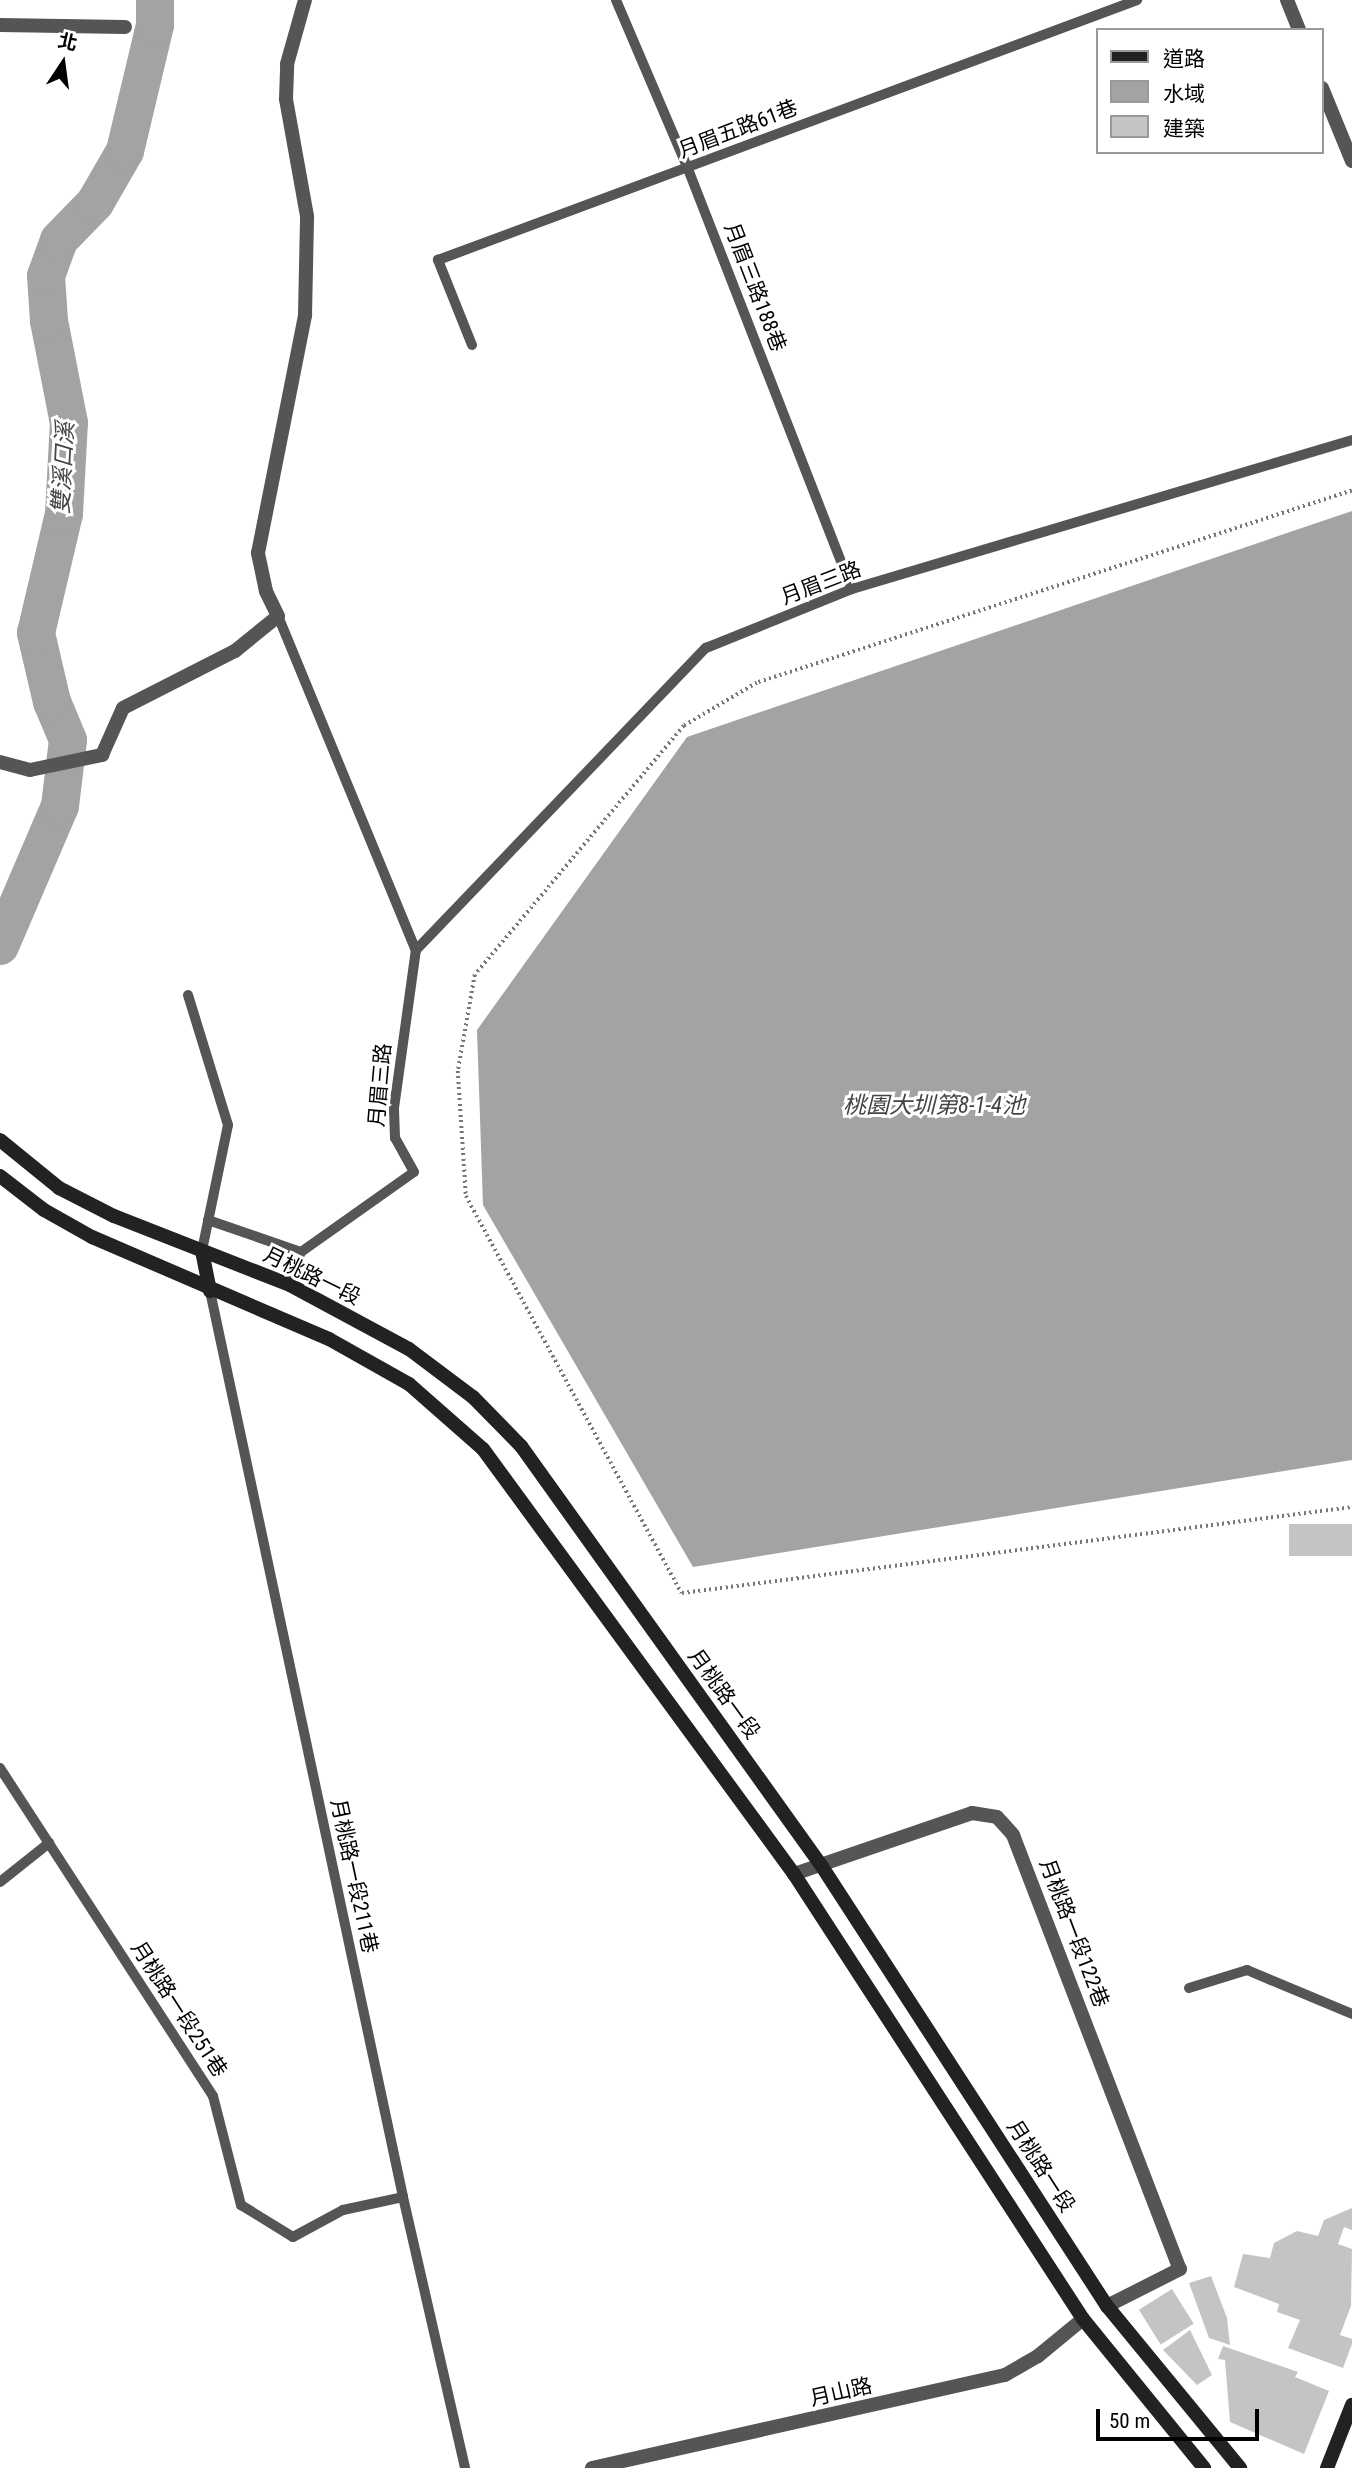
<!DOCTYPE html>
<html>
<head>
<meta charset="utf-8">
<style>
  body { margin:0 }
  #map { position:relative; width:1352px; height:2468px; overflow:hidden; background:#fff; font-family:"Roboto Condensed","Noto Sans TC",sans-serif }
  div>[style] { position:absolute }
  .water>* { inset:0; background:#a3a3a3 }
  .river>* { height:38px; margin:-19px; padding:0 19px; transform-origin:19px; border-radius:19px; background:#a3a3a3 }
  .building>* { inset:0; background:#c4c4c4; transform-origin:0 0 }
  .path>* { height:3.5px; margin-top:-1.75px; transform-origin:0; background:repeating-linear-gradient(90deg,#777 0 2px,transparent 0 5.5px) }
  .lane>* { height:10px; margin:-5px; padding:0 5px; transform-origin:5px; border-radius:5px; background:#555 }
  .street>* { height:14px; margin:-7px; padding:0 7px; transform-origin:7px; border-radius:7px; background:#555 }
  .secondary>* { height:14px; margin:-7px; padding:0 7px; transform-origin:7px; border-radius:7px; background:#222 }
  span { translate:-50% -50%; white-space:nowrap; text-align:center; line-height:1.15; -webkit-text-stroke:6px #fff; paint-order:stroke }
  .street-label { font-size:21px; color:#000 }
  .water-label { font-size:23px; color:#444; font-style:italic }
  .legend { position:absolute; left:1096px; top:28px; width:228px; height:126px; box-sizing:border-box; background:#fff; border:2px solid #999; margin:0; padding:9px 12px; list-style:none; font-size:21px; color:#000 }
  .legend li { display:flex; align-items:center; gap:14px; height:35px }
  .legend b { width:35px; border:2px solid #999 }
  .north { position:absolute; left:28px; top:28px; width:70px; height:70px; -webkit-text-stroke:5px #fff; paint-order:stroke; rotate:13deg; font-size:19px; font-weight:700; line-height:28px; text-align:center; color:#000 }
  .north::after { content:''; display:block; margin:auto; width:24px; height:32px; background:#000; clip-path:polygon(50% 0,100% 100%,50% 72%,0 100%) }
  .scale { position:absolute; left:1096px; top:2409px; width:163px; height:32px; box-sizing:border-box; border:4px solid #000; border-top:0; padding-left:9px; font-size:21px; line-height:24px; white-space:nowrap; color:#000; -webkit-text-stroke:5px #fff; paint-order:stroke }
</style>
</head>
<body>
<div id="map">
  <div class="water">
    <div style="clip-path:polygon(1352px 511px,1352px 1460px,693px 1567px,483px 1205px,477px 1030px,687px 737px)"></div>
  </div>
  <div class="river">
    <div style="left:0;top:946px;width:152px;rotate:-66.8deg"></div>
    <div style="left:60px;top:806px;width:66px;rotate:-83.1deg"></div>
    <div style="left:68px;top:740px;width:41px;rotate:-112.8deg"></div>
    <div style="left:52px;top:702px;width:71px;rotate:-103.1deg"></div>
    <div style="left:36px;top:633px;width:122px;rotate:-76.8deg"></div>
    <div style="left:64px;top:514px;width:91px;rotate:-86.9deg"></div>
    <div style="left:69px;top:423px;width:104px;rotate:-101.1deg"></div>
    <div style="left:49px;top:321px;width:45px;rotate:-93.8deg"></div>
    <div style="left:46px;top:276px;width:38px;rotate:-70deg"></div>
    <div style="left:59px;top:240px;width:52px;rotate:-45.8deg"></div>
    <div style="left:95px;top:203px;width:60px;rotate:-60deg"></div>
    <div style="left:125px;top:151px;width:130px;rotate:-76.6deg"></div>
    <div style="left:155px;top:25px;width:25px;rotate:-90deg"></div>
  </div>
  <div class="building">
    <div style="left:1352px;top:1524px;width:32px;height:63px;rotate:90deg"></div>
    <div style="clip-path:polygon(1352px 2208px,1352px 2230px,1344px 2227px,1338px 2244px,1352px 2249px,1351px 2306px,1340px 2335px,1352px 2339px,1352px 2344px,1343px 2368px,1288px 2348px,1300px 2320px,1277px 2312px,1279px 2304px,1234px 2287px,1243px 2254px,1270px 2258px,1274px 2243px,1297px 2231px,1318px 2236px,1324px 2220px)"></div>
    <div style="clip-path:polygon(1211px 2276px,1227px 2318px,1230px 2345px,1209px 2338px,1189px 2283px)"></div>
    <div style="left:1172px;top:2289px;width:41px;height:39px;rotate:58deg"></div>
    <div style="clip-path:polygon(1190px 2330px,1212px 2375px,1197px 2385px,1163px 2350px)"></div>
    <div style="clip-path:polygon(1223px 2346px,1298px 2372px,1295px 2377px,1329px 2391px,1304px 2454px,1230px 2422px,1225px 2360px,1218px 2359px)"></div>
  </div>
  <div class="path">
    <div style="left:1352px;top:491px;width:625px;rotate:162.12deg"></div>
    <div style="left:757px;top:683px;width:85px;rotate:149.5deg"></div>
    <div style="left:684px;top:726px;width:325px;rotate:130deg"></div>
    <div style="left:475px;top:975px;width:97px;rotate:100deg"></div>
    <div style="left:458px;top:1071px;width:125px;rotate:86.3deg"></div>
    <div style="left:466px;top:1196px;width:452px;rotate:61.5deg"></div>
    <div style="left:682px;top:1593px;width:675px;rotate:-7.31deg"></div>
  </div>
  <div class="lane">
    <div style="left:616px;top:0;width:184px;rotate:66.9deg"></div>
    <div style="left:688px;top:169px;width:451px;rotate:68.7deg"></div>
    <div style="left:472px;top:345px;width:92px;rotate:-111.8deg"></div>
    <div style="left:438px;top:260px;width:746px;rotate:-20.4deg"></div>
    <div style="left:278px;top:616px;width:361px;rotate:67.6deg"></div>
    <div style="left:416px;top:950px;width:419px;rotate:-46.2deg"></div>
    <div style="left:706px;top:648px;width:157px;rotate:-22deg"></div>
    <div style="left:852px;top:589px;width:522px;rotate:-16.59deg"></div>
    <div style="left:188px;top:995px;width:136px;rotate:72.9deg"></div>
    <div style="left:228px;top:1125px;width:129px;rotate:101.7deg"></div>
    <div style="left:208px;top:1220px;width:98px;rotate:19deg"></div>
    <div style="left:290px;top:1285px;width:35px;rotate:-72deg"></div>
    <div style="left:301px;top:1252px;width:138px;rotate:-35.3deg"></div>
    <div style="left:414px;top:1172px;width:39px;rotate:-119deg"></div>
    <div style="left:395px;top:1138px;width:30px;rotate:-92deg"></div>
    <div style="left:394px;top:1108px;width:160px;rotate:-82.1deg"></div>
    <div style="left:210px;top:1291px;width:926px;rotate:77.97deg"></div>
    <div style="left:403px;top:2197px;width:278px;rotate:77.1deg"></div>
    <div style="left:0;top:1768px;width:391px;rotate:57deg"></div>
    <div style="left:213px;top:2096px;width:113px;rotate:75.6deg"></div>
    <div style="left:241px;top:2205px;width:61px;rotate:31.6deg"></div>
    <div style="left:293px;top:2237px;width:57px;rotate:-28.4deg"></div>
    <div style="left:343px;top:2210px;width:61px;rotate:-12.2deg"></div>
    <div style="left:0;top:1882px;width:63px;rotate:-38.5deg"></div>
    <div style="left:1189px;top:1988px;width:61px;rotate:-17.2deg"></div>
    <div style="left:1247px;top:1970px;width:114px;rotate:22.7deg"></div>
  </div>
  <div class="street">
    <div style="left:1287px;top:0;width:32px;rotate:68deg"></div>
    <div style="left:0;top:25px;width:125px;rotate:0.9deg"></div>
    <div style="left:1322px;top:88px;width:79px;rotate:67.7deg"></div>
    <div style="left:0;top:762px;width:31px;rotate:15deg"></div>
    <div style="left:30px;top:770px;width:74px;rotate:-11.8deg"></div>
    <div style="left:102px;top:755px;width:51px;rotate:-65.9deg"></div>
    <div style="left:123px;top:708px;width:126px;rotate:-27deg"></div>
    <div style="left:235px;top:651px;width:55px;rotate:-39.1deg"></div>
    <div style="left:278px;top:616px;width:28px;rotate:-116deg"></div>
    <div style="left:266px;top:591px;width:39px;rotate:-102deg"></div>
    <div style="left:258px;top:553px;width:243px;rotate:-78.8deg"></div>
    <div style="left:305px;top:315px;width:99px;rotate:-88.8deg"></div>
    <div style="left:307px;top:216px;width:119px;rotate:-100.2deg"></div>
    <div style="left:286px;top:99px;width:35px;rotate:-88deg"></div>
    <div style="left:287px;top:64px;width:66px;rotate:-74.3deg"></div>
    <div style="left:794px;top:1874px;width:188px;rotate:-18.9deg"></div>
    <div style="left:972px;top:1813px;width:25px;rotate:9deg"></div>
    <div style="left:997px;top:1817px;width:24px;rotate:48deg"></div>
    <div style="left:1013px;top:1835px;width:465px;rotate:69deg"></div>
    <div style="left:1180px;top:2269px;width:82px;rotate:153.1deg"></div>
    <div style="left:592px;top:2468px;width:423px;rotate:-12.7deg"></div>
    <div style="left:1005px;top:2375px;width:38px;rotate:-30deg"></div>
    <div style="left:1038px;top:2356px;width:58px;rotate:-39.4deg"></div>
  </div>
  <div class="secondary">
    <div style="left:0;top:1140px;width:76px;rotate:39.1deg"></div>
    <div style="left:59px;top:1188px;width:62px;rotate:27deg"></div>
    <div style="left:114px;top:1216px;width:189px;rotate:21.4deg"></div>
    <div style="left:290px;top:1285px;width:135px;rotate:28.3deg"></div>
    <div style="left:409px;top:1349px;width:80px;rotate:36.9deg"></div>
    <div style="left:473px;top:1397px;width:69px;rotate:45.6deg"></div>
    <div style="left:521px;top:1446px;width:515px;rotate:54.4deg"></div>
    <div style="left:821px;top:1865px;width:526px;rotate:57.04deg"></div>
    <div style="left:1107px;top:2306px;width:210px;rotate:50.6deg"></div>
    <div style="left:0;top:1176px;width:56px;rotate:37.7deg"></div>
    <div style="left:44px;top:1210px;width:55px;rotate:29.4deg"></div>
    <div style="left:92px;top:1237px;width:258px;rotate:23.3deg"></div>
    <div style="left:329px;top:1339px;width:92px;rotate:29.4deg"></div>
    <div style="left:409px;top:1384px;width:98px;rotate:41.3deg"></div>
    <div style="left:483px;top:1449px;width:527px;rotate:53.8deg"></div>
    <div style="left:794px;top:1874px;width:531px;rotate:57deg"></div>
    <div style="left:1083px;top:2319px;width:192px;rotate:50.9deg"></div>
    <div style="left:202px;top:1251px;width:41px;rotate:78.7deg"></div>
    <div style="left:1327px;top:2468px;width:68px;rotate:-68.4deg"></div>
  </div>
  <div class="street-label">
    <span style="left:738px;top:129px;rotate:-21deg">月眉五路61巷</span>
    <span style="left:755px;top:287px;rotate:69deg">月眉三路188巷</span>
    <span style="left:821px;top:583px;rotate:-21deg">月眉三路</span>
    <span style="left:380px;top:1085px;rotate:-85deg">月眉三路</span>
    <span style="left:312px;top:1276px;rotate:26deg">月桃路一段</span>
    <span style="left:724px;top:1694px;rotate:54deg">月桃路一段</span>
    <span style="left:354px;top:1876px;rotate:78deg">月桃路一段211巷</span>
    <span style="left:1074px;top:1933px;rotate:69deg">月桃路一段122巷</span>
    <span style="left:179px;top:2009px;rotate:57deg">月桃路一段251巷</span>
    <span style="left:1041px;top:2166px;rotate:57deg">月桃路一段</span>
    <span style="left:841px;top:2392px;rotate:-13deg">月山路</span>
  </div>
  <div class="water-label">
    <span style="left:64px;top:468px;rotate:-87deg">雙溪口溪</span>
    <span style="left:934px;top:1106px">桃園大圳第8-1-4池</span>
  </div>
  <ul class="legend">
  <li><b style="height:9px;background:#222"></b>道路</li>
  <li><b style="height:19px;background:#a3a3a3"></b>水域</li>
  <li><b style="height:19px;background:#c4c4c4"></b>建築</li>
  </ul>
  <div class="north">北</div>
  <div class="scale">50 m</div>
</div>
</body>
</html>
